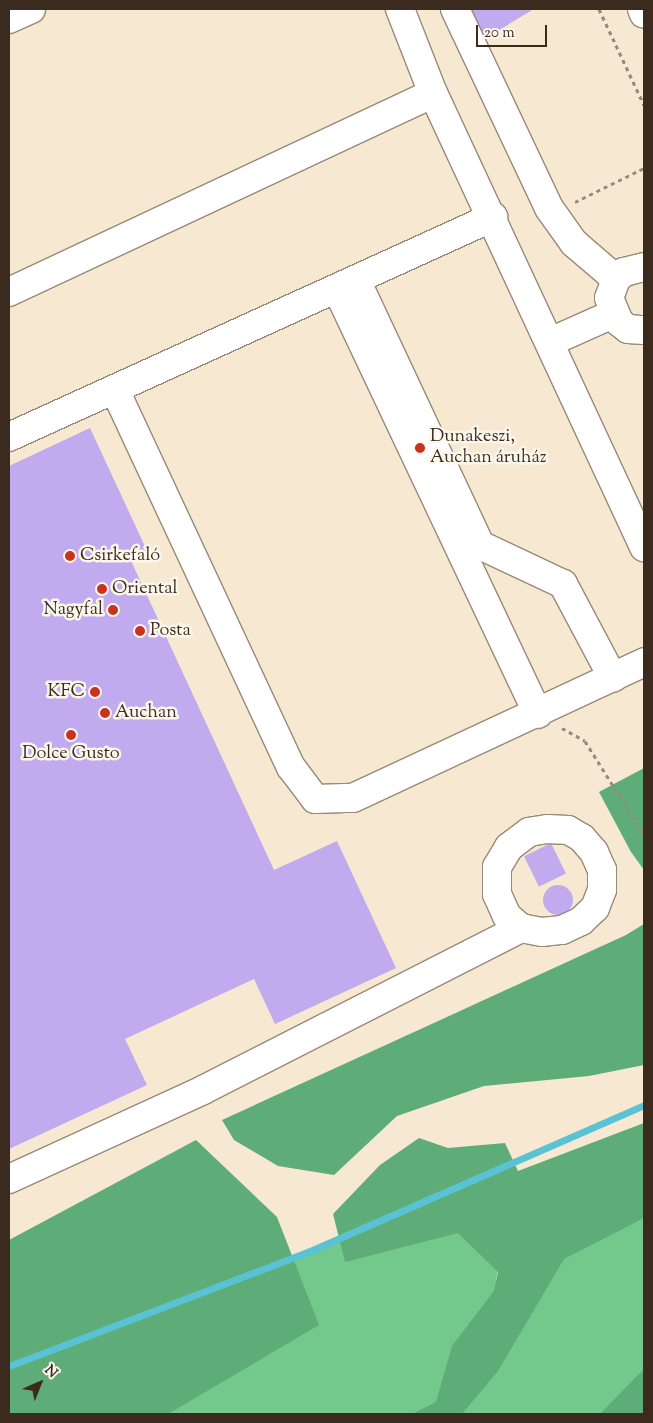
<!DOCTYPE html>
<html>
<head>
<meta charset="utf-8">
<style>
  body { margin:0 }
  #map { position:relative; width:653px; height:1423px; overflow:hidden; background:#f6e8d1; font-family:"Sorts Mill Goudy",serif }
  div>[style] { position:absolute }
  .green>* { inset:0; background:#73c88c }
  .forest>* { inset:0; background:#5eac78 }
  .stream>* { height:7px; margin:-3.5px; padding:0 3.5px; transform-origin:3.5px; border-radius:3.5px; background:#59c3d4 }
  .building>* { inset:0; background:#c1aaee; transform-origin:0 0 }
  .round { border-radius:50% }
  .path>* { height:3px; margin-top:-1.5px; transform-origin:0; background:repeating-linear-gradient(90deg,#988978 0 4px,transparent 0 8px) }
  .roads { filter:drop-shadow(1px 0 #988978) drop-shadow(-1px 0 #988978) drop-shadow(0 1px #988978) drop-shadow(0 -1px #988978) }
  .minor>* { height:28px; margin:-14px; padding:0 14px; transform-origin:14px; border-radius:14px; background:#fff }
  .dots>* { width:14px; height:14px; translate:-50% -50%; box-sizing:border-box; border:2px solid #fbf7ec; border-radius:50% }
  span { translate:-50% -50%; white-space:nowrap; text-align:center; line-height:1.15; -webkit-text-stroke:5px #fbf7ec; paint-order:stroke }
  .poi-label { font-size:18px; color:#3b2a1e }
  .left { translate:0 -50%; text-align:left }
  .right { translate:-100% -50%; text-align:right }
  .frame { position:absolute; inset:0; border:10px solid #3b2a1e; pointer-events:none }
  .north { position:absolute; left:15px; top:1358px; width:50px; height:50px; -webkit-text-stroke:4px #fbf7ec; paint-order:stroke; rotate:44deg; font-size:14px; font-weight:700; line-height:20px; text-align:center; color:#3b2a1e }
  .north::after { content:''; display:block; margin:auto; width:18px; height:22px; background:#3b2a1e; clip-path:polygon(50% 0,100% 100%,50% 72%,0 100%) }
  .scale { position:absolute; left:476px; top:25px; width:71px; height:22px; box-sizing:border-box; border:2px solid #3b2a1e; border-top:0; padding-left:6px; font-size:15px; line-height:18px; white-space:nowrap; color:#3b2a1e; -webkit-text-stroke:4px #fbf7ec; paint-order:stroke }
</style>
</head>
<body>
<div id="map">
  <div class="green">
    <div style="clip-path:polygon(518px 1171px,496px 1280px,644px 1218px,644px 1414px,9px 1414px,9px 1366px)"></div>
  </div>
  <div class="forest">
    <div style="clip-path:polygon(644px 768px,644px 870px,631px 852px,599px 792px)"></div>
    <div style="clip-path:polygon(644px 924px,644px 1065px,589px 1076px,484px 1086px,397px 1116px,334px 1175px,278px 1166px,234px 1140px,222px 1120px,626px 935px)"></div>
    <div style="clip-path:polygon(644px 1123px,644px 1218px,564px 1259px,498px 1371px,462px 1414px,412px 1414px,436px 1402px,452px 1346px,494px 1291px,498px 1272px,458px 1233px,345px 1262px,333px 1214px,380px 1165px,419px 1138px,448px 1148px,505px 1143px,518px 1171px)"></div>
    <div style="clip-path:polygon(196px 1140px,277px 1217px,319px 1325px,168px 1414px,9px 1414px,9px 1240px)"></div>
    <div style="clip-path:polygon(644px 1370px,644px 1414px,600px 1414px,637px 1376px)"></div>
  </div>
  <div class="stream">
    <div style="left:9px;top:1366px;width:322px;rotate:-20.9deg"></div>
    <div style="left:310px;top:1251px;width:365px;rotate:-23.6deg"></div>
  </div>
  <div class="building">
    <div style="clip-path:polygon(470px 9px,534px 9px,484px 39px)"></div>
    <div style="clip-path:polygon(90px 428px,149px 555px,132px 563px,274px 870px,337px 841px,396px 968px,275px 1024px,254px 979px,125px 1039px,147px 1085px,9px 1149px,9px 466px)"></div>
    <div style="left:551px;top:843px;width:34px;height:30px;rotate:64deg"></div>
    <div class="round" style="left:543px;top:885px;width:30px;height:30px"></div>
  </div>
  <div class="path">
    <div style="left:599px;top:9px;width:106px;rotate:64.9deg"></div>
    <div style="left:575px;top:202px;width:77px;rotate:-26.2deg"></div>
    <div style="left:562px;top:728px;width:26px;rotate:29deg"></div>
    <div style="left:585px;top:741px;width:111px;rotate:57.9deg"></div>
  </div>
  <div class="roads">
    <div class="minor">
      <div style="left:400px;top:9px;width:90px;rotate:68.6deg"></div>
      <div style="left:433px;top:93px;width:501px;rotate:65.07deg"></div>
      <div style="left:455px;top:9px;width:220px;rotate:64.7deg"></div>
      <div style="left:549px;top:208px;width:43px;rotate:54.5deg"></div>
      <div style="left:574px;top:243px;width:55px;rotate:40.6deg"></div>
      <div style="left:642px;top:9px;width:5px;rotate:68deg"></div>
      <div style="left:9px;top:19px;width:24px;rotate:-24deg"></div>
      <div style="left:644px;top:267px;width:21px;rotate:166deg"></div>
      <div style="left:624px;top:272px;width:11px;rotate:139deg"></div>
      <div style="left:616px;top:279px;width:20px;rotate:110deg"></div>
      <div style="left:609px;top:298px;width:26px;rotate:67deg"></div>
      <div style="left:619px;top:322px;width:11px;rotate:38deg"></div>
      <div style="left:628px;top:329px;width:16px;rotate:4deg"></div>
      <div style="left:356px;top:280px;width:293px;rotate:64.9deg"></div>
      <div style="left:480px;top:545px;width:92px;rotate:25.2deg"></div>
      <div style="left:563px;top:584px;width:106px;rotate:62deg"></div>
      <div style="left:337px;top:289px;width:470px;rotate:64.7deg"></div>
      <div style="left:9px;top:292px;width:468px;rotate:-25.1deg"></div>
      <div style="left:550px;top:342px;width:69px;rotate:-24deg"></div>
      <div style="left:115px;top:390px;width:416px;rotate:65deg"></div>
      <div style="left:291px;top:767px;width:40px;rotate:53deg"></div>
      <div style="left:315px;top:799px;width:38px;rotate:-2deg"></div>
      <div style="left:353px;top:798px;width:321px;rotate:-25deg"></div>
      <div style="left:9px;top:437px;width:532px;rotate:-24.44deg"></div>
      <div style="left:9px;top:1179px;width:213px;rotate:-24.6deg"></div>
      <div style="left:203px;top:1090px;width:357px;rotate:-27deg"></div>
      <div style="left:521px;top:928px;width:21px;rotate:11deg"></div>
      <div style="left:542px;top:932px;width:20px;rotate:-6deg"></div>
      <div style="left:562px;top:930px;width:21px;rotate:-25deg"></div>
      <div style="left:581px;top:921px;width:19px;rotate:-43deg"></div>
      <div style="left:595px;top:908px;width:19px;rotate:-69deg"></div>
      <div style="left:602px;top:890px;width:20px;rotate:-90deg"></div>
      <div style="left:602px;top:870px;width:20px;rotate:-114deg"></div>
      <div style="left:594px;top:852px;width:18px;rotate:-131deg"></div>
      <div style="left:582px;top:838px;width:16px;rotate:-150deg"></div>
      <div style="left:568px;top:830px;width:21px;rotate:-177deg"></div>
      <div style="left:547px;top:829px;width:18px;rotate:171deg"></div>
      <div style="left:529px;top:832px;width:25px;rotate:143deg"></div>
      <div style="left:509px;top:847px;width:23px;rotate:121deg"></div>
      <div style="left:497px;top:867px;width:27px;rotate:90deg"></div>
      <div style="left:497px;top:894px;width:24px;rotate:66deg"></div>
      <div style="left:507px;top:916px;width:18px;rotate:41deg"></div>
    </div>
  </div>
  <div class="dots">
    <div style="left:420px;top:448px;background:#c8321e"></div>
    <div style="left:70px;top:556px;background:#c8321e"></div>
    <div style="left:102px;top:589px;background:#c8321e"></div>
    <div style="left:113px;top:610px;background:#c8321e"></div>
    <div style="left:140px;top:631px;background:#c8321e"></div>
    <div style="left:95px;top:692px;background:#c8321e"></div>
    <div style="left:105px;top:713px;background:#c8321e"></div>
    <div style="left:71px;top:735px;background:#c8321e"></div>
  </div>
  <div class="poi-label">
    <span class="left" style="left:430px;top:448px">Dunakeszi,<br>Auchan áruház</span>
    <span class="left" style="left:80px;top:556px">Csirkefaló</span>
    <span class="left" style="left:112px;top:589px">Oriental</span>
    <span class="right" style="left:103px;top:610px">Nagyfal</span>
    <span class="left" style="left:150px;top:631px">Posta</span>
    <span class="right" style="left:85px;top:692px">KFC</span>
    <span class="left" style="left:115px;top:713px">Auchan</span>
    <span style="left:71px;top:754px">Dolce Gusto</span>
  </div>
  <div class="frame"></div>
  <div class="north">N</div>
  <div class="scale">20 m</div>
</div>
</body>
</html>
